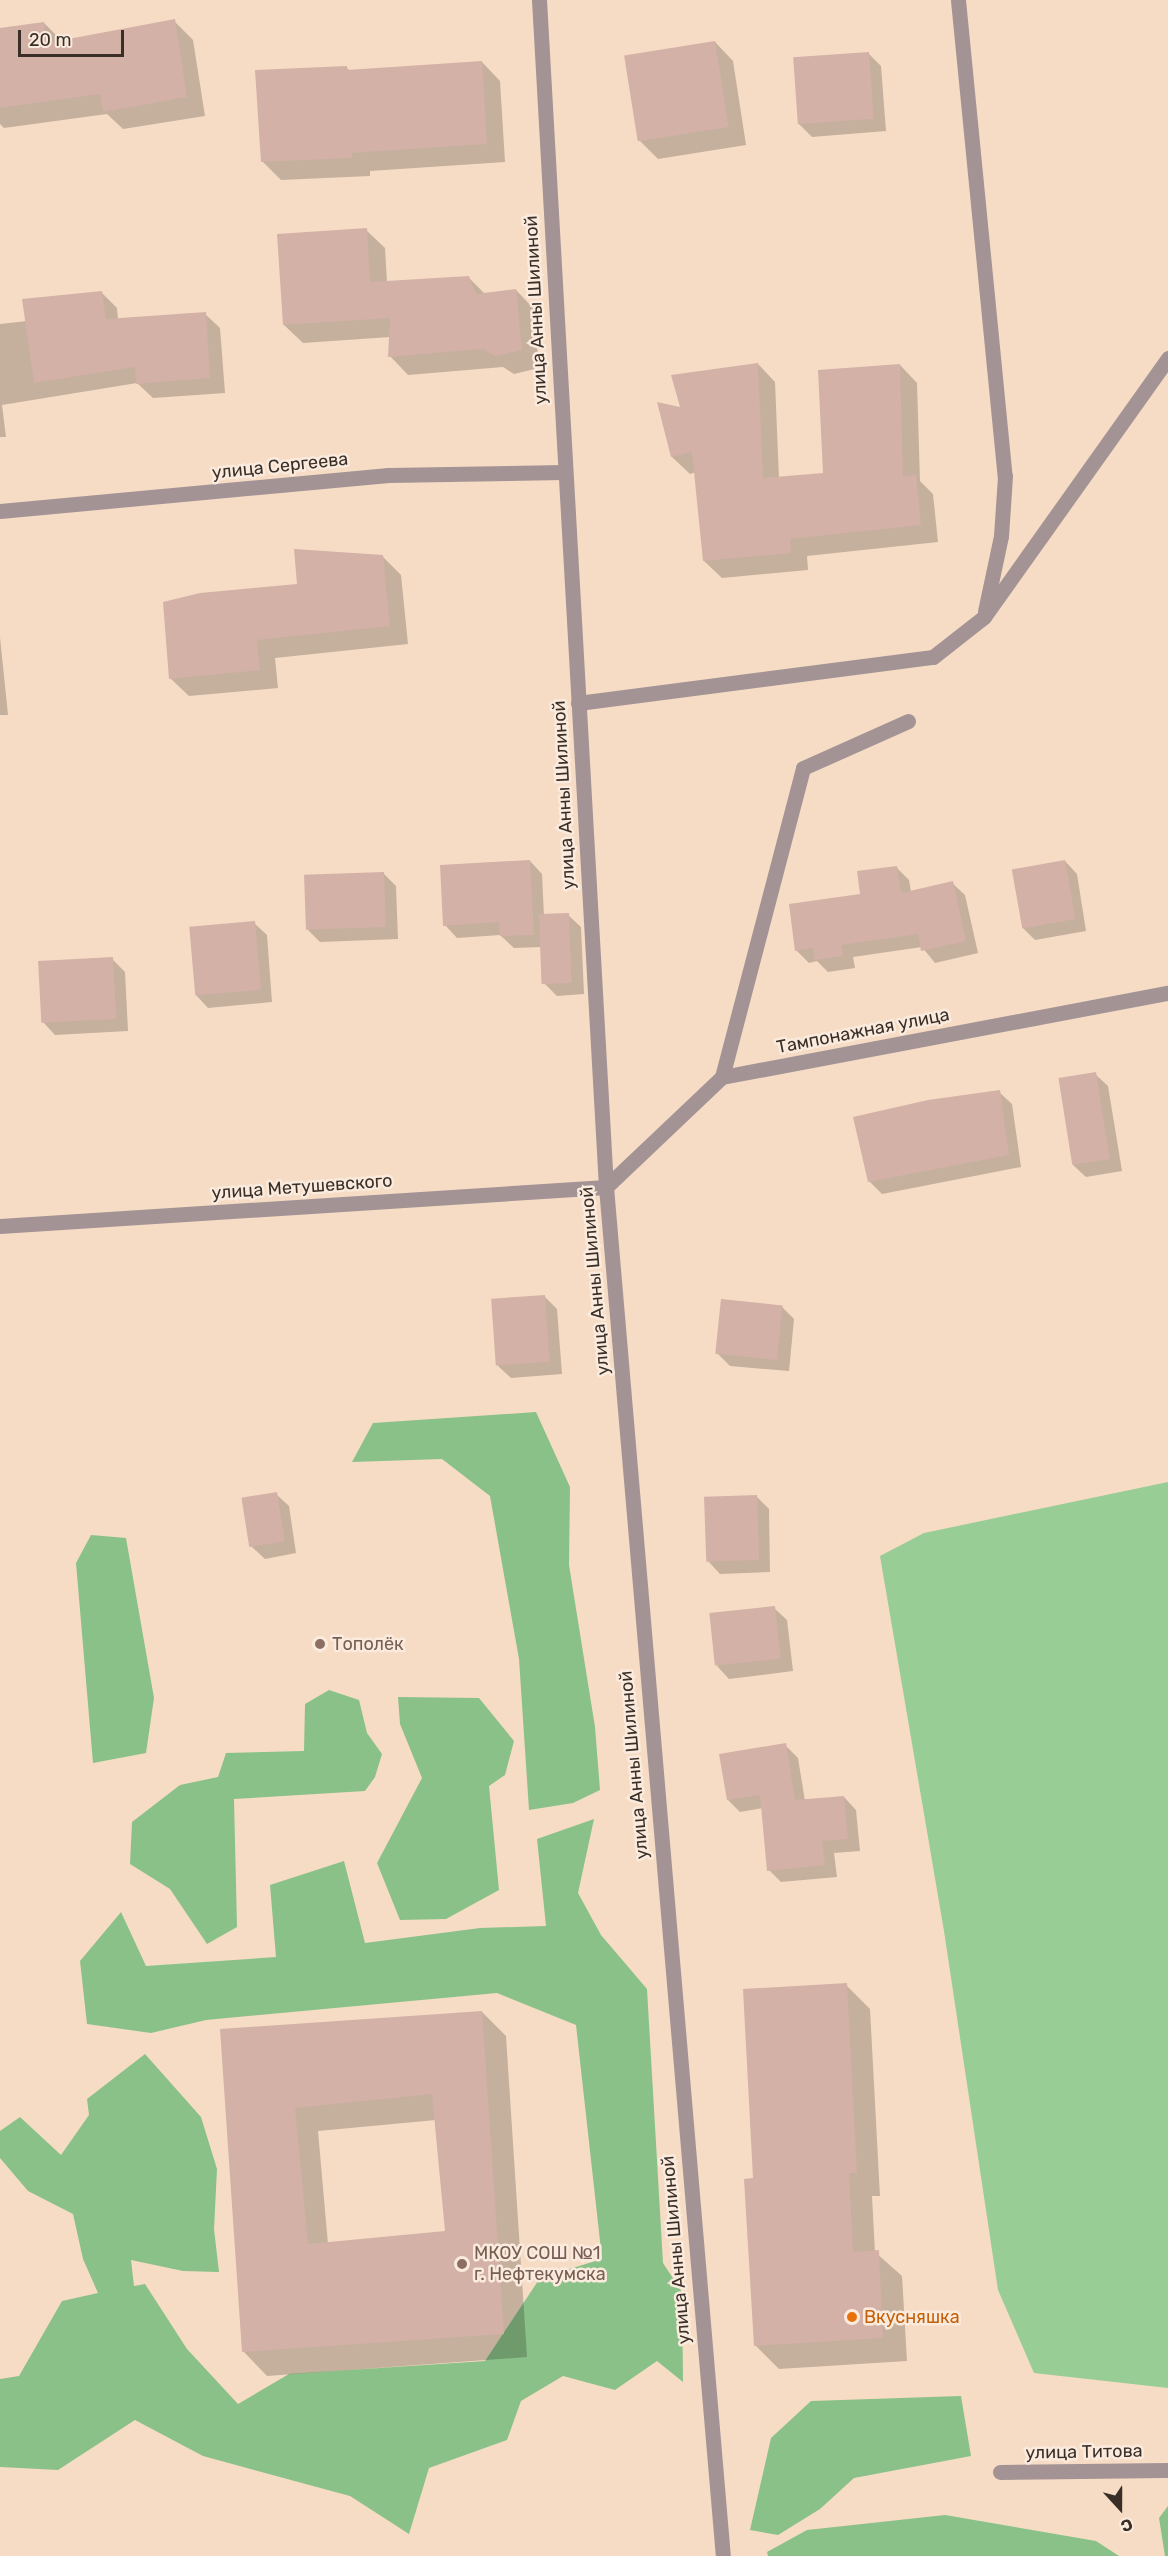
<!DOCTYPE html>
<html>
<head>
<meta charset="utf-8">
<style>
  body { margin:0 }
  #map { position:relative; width:1168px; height:2556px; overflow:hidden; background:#f6dcc5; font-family:Rubik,sans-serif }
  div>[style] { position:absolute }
  .green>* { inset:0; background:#98cd96 }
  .forest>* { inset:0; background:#8ac188 }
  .shadow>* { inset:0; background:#0003 }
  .building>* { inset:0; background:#d3b1a7; transform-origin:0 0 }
  .lane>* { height:15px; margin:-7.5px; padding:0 7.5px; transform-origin:7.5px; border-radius:7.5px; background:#a39395 }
  .street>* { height:15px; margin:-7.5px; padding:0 7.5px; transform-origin:7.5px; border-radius:7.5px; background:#a39395 }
  .dots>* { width:16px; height:16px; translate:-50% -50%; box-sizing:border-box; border:3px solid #fbebde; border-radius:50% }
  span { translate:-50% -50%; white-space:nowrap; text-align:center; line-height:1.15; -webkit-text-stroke:5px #fbebde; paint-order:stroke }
  .street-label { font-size:18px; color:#392f27 }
  .education-label { font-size:18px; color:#785e54 }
  .left { translate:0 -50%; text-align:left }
  .food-label { font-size:18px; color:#c56008 }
  .north { position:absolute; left:1090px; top:2478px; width:60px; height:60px; -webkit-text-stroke:4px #fbebde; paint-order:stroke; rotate:159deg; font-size:16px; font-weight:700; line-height:24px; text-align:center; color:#392f27 }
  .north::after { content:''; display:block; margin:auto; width:21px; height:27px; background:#392f27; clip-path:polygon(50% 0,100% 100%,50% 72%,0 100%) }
  .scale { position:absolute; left:18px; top:30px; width:106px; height:27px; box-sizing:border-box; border:3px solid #392f27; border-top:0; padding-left:8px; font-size:18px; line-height:21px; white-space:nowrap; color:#392f27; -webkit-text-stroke:4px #fbebde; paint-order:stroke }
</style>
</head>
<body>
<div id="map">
  <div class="green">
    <div style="clip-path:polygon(1168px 1482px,1168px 2388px,1034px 2373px,998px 2290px,944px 1931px,880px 1556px,924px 1533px)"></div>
  </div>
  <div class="forest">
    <div style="clip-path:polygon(536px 1412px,570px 1487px,569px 1565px,595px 1727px,600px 1790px,573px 1803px,529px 1810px,519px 1659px,490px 1496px,442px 1459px,352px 1462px,373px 1423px)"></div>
    <div style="clip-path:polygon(91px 1535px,126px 1538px,154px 1698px,146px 1753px,93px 1763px,76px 1563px)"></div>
    <div style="clip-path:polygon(329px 1690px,359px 1700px,367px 1733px,382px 1754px,375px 1777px,365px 1791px,234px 1799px,237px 1927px,207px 1944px,170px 1889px,130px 1864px,132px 1822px,180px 1785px,218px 1777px,226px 1753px,304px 1751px,305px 1704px)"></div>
    <div style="clip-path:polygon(398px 1697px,479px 1698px,514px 1741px,505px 1775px,489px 1786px,499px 1890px,446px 1919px,400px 1920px,377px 1863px,422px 1778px,400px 1724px)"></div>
    <div style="clip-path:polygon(594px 1819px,578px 1893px,601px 1935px,647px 1989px,663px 2263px,682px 2292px,683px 2382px,657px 2361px,615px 2390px,563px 2376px,521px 2401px,507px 2440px,429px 2468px,409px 2534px,350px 2496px,203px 2456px,135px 2420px,58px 2470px,0 2467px,0 2379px,19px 2376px,62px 2301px,98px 2293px,83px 2259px,73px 2214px,28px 2191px,0 2158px,0 2131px,20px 2117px,61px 2155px,89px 2115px,87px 2099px,145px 2054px,201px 2117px,217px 2169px,214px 2229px,219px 2272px,183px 2271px,131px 2260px,134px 2286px,145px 2284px,187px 2349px,238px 2404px,289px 2374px,485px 2361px,540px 2278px,602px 2259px,576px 2025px,497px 1993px,206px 2020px,151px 2033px,87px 2024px,80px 1961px,121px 1912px,146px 1966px,276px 1957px,270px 1885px,344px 1861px,365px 1943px,480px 1928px,546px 1926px,537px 1839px)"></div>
    <div style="clip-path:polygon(961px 2396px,971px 2456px,854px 2478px,820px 2509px,778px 2535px,750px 2530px,771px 2438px,811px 2401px)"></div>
    <div style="clip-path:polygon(1168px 2506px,1168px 2556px,1165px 2556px,1159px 2518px)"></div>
    <div style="clip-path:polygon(945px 2515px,1096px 2541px,1119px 2556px,768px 2556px,767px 2552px,807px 2530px)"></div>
  </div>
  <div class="shadow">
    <div style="clip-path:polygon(174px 21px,193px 40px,205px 116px,123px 129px,107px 114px,4px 128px,0 124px,0 29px,44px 23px,63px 42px)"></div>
    <div style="clip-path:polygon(715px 42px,733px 61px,746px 145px,658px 159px,639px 140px)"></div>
    <div style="clip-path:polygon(868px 53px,881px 66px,886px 131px,812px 137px,799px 124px)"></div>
    <div style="clip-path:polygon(482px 62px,500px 81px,505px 162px,370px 171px,370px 176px,281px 180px,262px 161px,346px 67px,350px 71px)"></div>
    <div style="clip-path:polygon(366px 230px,385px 248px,387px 282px,468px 277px,485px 294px,516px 290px,534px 309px,539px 368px,514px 374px,503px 367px,408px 375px,390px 356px,390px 337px,303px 343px,284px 325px)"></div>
    <div style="clip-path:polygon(102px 293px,117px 308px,118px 319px,205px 314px,220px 328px,225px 393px,153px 398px,137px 383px,2px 405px,6px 437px,0 437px,0 324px,27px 321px)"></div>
    <div style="clip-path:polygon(758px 364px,775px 382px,779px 478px,825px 474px,900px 365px,917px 383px,920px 481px,933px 494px,938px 542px,807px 556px,808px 570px,722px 578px,704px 561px,696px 472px,690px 474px,672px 457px,683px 409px)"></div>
    <div style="clip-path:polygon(382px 556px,401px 575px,408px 644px,275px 658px,278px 688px,189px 696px,170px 678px,299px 585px)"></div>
    <div style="clip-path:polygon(0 637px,8px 715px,0 715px)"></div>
    <div style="clip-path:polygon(530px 861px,542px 874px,544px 916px,568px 915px,581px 927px,584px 994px,557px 996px,544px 983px,542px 947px,514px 948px,500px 935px,457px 938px,445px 925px)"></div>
    <div style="clip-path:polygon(1065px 861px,1077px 874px,1086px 931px,1035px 940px,1022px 927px)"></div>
    <div style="clip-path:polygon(897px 868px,909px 880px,911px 892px,952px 883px,965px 895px,978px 953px,935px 963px,922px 947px,853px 957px,855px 968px,828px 972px,817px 961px,809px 963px,796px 950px)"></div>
    <div style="clip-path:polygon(383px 873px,396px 886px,398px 939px,320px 942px,308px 930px)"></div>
    <div style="clip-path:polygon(254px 923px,267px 935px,272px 1002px,208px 1008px,196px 995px)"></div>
    <div style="clip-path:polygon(112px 959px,125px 972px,128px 1031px,55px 1035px,43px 1022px)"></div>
    <div style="clip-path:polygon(1095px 1074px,1108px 1086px,1122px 1171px,1086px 1177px,1073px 1165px)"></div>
    <div style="clip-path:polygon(999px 1092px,1012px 1104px,1021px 1167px,882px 1194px,869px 1181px)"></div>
    <div style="clip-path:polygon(545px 1297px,557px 1309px,562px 1374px,511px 1378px,498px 1366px)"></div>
    <div style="clip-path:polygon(782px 1307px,794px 1319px,789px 1371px,730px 1366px,717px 1353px)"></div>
    <div style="clip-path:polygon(276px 1494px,289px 1506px,296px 1553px,265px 1559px,252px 1547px)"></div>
    <div style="clip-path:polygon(756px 1496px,769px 1509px,770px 1572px,720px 1574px,708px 1561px)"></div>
    <div style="clip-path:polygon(774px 1608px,787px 1620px,793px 1671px,729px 1679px,717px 1666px)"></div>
    <div style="clip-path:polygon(785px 1745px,798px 1758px,805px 1801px,844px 1797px,856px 1810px,860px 1851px,834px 1853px,837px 1877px,781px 1882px,769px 1870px,763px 1808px,740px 1812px,728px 1800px)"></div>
    <div style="clip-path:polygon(846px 1985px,870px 2009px,880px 2196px,872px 2196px,875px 2252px,902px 2276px,907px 2361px,779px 2369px,755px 2345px,755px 2180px)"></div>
    <div style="clip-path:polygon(evenodd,482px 2012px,506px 2036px,527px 2357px,267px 2376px,244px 2352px,222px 2031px,482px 2012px,436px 2120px,447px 2232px,328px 2244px,318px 2131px,436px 2120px)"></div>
  </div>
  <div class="building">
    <div style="clip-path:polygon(175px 19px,187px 97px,103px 112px,100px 94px,0 108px,0 28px,44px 22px,47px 43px)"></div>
    <div style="left:715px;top:41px;width:87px;height:92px;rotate:81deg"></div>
    <div style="left:869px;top:52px;width:67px;height:76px;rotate:86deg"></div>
    <div style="clip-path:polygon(482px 61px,487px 144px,352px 153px,352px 158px,261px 162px,255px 70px,347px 66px,347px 70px)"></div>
    <div style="clip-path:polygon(367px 228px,370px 282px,469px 276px,476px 294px,516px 289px,522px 350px,495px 356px,483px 349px,388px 357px,390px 318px,283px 325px,277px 234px)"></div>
    <div style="clip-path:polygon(102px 291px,106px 319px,206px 312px,210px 378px,136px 384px,135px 367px,34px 383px,22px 299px)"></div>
    <div style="clip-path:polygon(758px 363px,763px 478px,823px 473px,818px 370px,900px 364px,903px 476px,916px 475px,921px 525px,790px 539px,791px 553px,703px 561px,692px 452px,671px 457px,657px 402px,680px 407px,671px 375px)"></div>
    <div style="clip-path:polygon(294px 549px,383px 555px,390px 626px,257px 640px,260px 670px,169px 679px,163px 602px,200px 593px,297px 584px)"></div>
    <div style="clip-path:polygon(530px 860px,534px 935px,500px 936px,499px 922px,443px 926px,440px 865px)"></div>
    <div style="left:1065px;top:860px;width:60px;height:54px;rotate:80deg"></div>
    <div style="clip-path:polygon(897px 866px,901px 893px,953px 881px,966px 941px,921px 951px,918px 934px,841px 945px,843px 956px,814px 960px,813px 948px,795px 951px,789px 904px,860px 894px,857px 871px)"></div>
    <div style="left:384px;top:872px;width:55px;height:80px;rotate:88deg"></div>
    <div style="left:569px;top:913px;width:70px;height:30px;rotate:88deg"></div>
    <div style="left:255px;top:921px;width:69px;height:66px;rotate:85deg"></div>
    <div style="left:113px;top:957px;width:62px;height:75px;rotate:87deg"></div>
    <div style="left:1096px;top:1072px;width:88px;height:38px;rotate:81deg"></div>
    <div style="clip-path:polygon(1000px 1090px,1009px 1155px,868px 1182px,853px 1117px,928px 1100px)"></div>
    <div style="left:545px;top:1295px;width:67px;height:54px;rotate:86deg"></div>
    <div style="left:721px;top:1299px;width:62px;height:55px;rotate:6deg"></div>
    <div style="left:277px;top:1492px;width:50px;height:36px;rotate:81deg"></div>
    <div style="left:757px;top:1495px;width:65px;height:53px;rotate:88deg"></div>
    <div style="left:775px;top:1606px;width:53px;height:66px;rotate:84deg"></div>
    <div style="clip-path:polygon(786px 1743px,795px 1800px,844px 1796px,848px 1839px,822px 1841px,825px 1865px,767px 1871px,760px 1795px,727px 1800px,719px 1754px)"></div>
    <div style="clip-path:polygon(847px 1983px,857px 2173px,849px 2173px,853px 2252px,879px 2250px,883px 2338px,754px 2346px,744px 2179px,753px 2178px,743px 1989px)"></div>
    <div style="clip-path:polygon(evenodd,482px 2011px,504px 2334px,242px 2352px,220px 2029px,482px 2011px,432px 2094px,445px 2231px,308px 2244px,295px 2108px,432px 2094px)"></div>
  </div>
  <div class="lane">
    <div style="left:958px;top:0;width:478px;rotate:84.4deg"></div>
    <div style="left:1005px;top:476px;width:60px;rotate:93.8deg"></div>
    <div style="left:1001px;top:536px;width:77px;rotate:102deg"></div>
    <div style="left:578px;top:703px;width:358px;rotate:-7.4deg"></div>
    <div style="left:933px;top:657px;width:65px;rotate:-38.1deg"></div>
    <div style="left:984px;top:617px;width:318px;rotate:-54.6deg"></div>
    <div style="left:722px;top:1077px;width:319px;rotate:-75.3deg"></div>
    <div style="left:803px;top:768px;width:115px;rotate:-24.1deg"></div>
  </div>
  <div class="street">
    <div style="left:539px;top:0;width:1189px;rotate:86.77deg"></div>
    <div style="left:606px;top:1187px;width:1374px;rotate:85.12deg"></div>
    <div style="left:0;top:511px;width:390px;rotate:-5.3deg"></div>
    <div style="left:388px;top:475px;width:176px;rotate:-1deg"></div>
    <div style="left:606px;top:1187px;width:160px;rotate:-43.5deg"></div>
    <div style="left:722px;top:1077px;width:454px;rotate:-10.7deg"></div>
    <div style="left:0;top:1226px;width:607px;rotate:-3.68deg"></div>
    <div style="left:1000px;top:2472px;width:168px;rotate:-0.7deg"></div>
  </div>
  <div class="dots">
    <div style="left:320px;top:1644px;background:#8d6e63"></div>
    <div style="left:462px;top:2264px;background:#8d6e63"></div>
    <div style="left:852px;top:2317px;background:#e8710a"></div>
  </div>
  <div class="street-label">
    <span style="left:536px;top:310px;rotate:-93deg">улица Анны Шилиной</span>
    <span style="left:280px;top:466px;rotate:-6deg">улица Сергеева</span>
    <span style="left:564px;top:795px;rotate:-93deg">улица Анны Шилиной</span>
    <span style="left:863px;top:1031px;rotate:-11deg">Тампонажная улица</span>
    <span style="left:302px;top:1187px;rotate:-4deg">улица Метушевского</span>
    <span style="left:595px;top:1281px;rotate:-95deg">улица Анны Шилиной</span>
    <span style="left:634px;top:1765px;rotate:-95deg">улица Анны Шилиной</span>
    <span style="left:676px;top:2250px;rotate:-95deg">улица Анны Шилиной</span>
    <span style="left:1084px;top:2452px;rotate:-1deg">улица Титова</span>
  </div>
  <div class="education-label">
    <span class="left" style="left:332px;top:1644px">Тополёк</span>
    <span class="left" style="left:474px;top:2264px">МКОУ СОШ №1<br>г. Нефтекумска</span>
  </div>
  <div class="food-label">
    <span class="left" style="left:864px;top:2317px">Вкусняшка</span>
  </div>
  <div class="north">С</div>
  <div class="scale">20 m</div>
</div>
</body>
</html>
